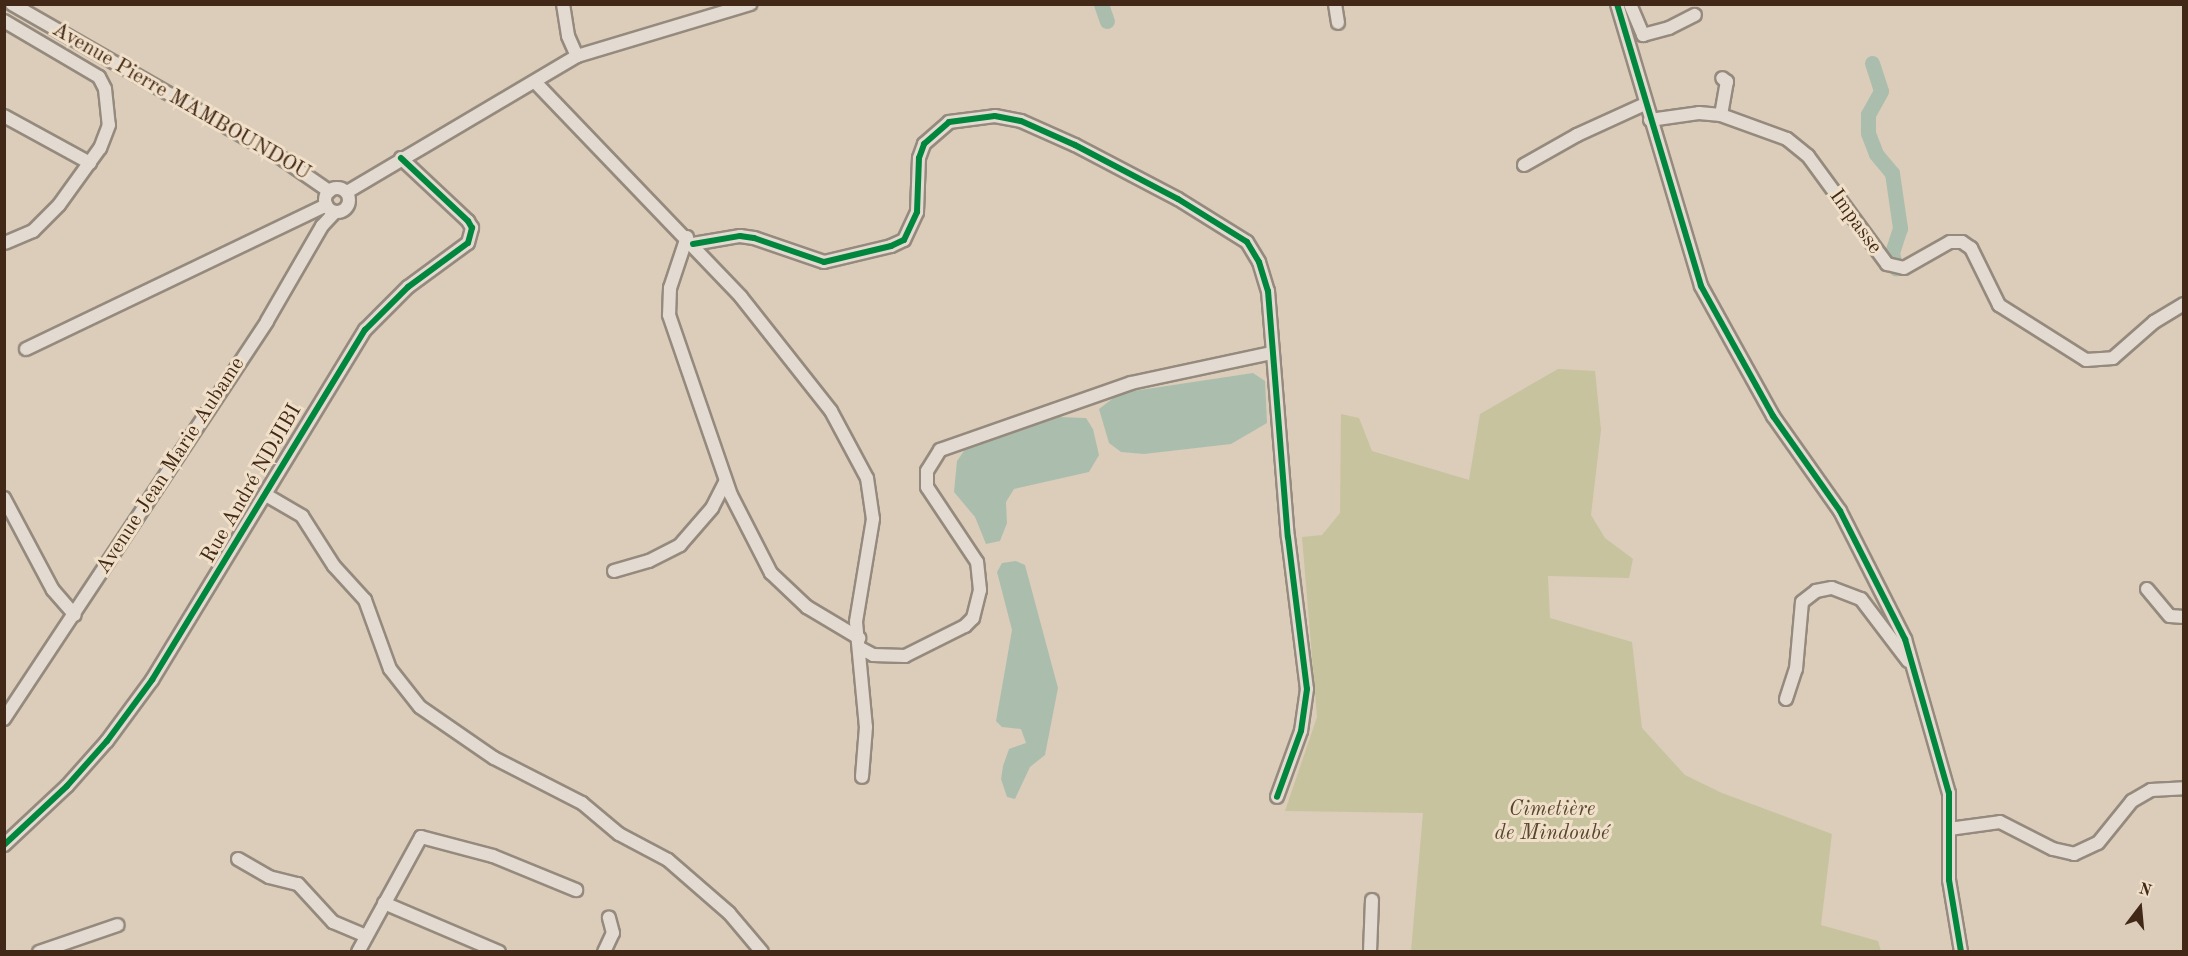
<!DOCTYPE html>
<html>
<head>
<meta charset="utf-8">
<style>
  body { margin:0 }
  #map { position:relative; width:2188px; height:956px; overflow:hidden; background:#dbcdba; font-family:"Old Standard TT",serif }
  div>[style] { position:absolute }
  .green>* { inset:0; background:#c7c39f }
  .water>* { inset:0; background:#abbead }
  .river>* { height:15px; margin:-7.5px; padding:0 7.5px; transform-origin:7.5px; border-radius:7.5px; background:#abbead }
  .roads { filter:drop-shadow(2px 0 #958a7d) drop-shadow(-2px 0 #958a7d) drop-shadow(0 2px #958a7d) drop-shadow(0 -2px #958a7d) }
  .minor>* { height:12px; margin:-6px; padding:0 6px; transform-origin:6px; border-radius:6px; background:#e3dbd2 }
  .minor>.ring { margin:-6px; padding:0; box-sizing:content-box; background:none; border:12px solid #e3dbd2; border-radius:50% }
  .cycleway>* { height:6px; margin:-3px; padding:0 3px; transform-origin:3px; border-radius:3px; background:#00873e }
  span { translate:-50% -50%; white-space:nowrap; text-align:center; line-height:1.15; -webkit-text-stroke:6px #f1e0c9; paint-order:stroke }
  .street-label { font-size:21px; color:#412817 }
  .park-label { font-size:21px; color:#58452e; font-style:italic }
  .frame { position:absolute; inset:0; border:6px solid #412817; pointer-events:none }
  .north { position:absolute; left:2110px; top:878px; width:60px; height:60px; -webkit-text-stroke:4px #f1e0c9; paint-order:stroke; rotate:16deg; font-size:16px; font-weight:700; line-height:24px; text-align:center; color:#412817 }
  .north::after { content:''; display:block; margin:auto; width:21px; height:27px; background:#412817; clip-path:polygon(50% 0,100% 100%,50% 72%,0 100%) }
</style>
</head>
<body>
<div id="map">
  <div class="green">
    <div style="clip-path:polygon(1558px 369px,1595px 371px,1601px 430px,1591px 515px,1605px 538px,1633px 559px,1629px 578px,1548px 576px,1550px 618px,1632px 642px,1642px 728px,1685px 775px,1722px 793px,1832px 834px,1821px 925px,1878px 941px,1881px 951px,1411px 951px,1423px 813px,1285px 811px,1317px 717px,1302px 537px,1322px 535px,1340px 513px,1341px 414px,1359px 418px,1372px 451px,1469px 480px,1480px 414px)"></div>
  </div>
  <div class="water">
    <div style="clip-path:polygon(1253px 373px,1265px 381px,1267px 423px,1231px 444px,1144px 454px,1121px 452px,1109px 443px,1099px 409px,1120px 393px)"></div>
    <div style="clip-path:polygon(1059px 417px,1086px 418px,1093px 429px,1099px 455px,1089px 472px,1014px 489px,1006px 502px,1007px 523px,1000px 541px,986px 544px,975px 517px,954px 492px,957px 461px,966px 448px)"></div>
    <div style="clip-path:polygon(1016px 561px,1025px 565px,1058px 688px,1045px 755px,1030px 767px,1015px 799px,1007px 797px,1001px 779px,1003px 766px,1009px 749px,1026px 743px,1021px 729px,1002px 727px,996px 721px,1012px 630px,997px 572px,1002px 563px)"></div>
  </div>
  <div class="river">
    <div style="left:1101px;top:4px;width:18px;rotate:71deg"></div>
    <div style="left:1872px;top:63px;width:29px;rotate:72deg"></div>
    <div style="left:1881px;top:91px;width:26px;rotate:119deg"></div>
    <div style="left:1868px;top:114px;width:19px;rotate:90deg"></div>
    <div style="left:1868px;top:133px;width:22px;rotate:69deg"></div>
    <div style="left:1876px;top:154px;width:25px;rotate:50deg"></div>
    <div style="left:1892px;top:173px;width:56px;rotate:81.7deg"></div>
    <div style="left:1900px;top:228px;width:26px;rotate:108deg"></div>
    <div style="left:1892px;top:253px;width:16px;rotate:76deg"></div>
  </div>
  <div class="roads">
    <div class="minor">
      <div style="left:12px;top:4px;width:314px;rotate:29.8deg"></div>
      <div style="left:284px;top:160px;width:55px;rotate:34.6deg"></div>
      <div style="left:563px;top:4px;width:32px;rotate:81deg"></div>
      <div style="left:568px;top:36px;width:22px;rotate:66deg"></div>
      <div style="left:1335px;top:4px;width:19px;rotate:81deg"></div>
      <div style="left:1617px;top:4px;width:294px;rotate:73.4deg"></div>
      <div style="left:1701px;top:286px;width:149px;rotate:61deg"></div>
      <div style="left:1773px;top:416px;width:116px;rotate:54.8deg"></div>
      <div style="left:1840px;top:511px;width:144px;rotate:63.1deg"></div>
      <div style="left:1905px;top:639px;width:160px;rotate:74.1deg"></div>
      <div style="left:1949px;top:793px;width:87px;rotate:90deg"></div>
      <div style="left:1949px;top:880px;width:73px;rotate:80.5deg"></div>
      <div style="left:1630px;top:4px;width:34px;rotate:67deg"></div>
      <div style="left:1643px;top:35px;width:27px;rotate:-15deg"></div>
      <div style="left:1669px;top:28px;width:29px;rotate:-27deg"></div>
      <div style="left:4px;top:21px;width:110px;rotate:30.5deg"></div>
      <div style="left:99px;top:77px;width:13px;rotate:63deg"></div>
      <div style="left:105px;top:89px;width:36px;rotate:84deg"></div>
      <div style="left:109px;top:125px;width:25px;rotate:111deg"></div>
      <div style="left:100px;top:148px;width:70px;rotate:125.7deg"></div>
      <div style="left:59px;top:205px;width:37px;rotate:135deg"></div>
      <div style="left:33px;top:231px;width:30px;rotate:157deg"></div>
      <div style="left:536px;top:83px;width:296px;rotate:46.2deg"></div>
      <div style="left:741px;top:297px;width:145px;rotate:51.7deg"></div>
      <div style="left:831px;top:411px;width:76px;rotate:61.8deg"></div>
      <div style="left:867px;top:478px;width:41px;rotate:81.7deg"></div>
      <div style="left:873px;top:519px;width:104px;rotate:99.4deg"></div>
      <div style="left:856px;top:622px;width:105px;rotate:84.6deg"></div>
      <div style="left:866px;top:727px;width:50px;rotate:94.6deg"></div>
      <div style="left:1721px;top:115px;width:34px;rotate:-80deg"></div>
      <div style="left:1727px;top:82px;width:6px;rotate:-141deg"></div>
      <div style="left:4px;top:116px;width:98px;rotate:28.7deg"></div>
      <div style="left:1650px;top:120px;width:49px;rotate:-8.1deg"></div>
      <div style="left:1699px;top:113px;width:22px;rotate:5deg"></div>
      <div style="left:1721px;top:115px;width:70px;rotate:20deg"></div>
      <div style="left:1787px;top:139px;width:27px;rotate:39deg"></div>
      <div style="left:1808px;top:156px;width:134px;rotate:53.8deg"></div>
      <div style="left:1887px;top:264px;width:17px;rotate:13deg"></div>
      <div style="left:1904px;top:268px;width:53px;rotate:-29.5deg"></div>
      <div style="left:1950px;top:242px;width:12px"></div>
      <div style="left:1962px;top:242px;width:11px;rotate:34deg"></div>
      <div style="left:1971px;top:248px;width:64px;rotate:63.8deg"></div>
      <div style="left:1999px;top:305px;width:103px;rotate:32.3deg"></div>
      <div style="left:2086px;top:360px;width:27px;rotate:-4deg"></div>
      <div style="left:2113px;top:358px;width:55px;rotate:-41.3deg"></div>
      <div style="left:2154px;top:322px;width:35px;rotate:-31deg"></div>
      <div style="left:1524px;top:165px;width:61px;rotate:-29.5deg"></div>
      <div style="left:1577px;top:135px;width:75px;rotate:-24.5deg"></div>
      <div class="ring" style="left:325px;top:188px;width:12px;height:12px"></div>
      <div style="left:347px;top:192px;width:267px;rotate:-30.6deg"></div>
      <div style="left:577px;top:56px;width:181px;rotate:-16.7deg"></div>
      <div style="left:687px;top:237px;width:54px;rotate:108.4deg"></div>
      <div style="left:670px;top:288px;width:27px;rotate:92deg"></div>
      <div style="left:669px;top:315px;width:190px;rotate:71deg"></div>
      <div style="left:731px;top:495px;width:88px;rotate:62.9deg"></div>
      <div style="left:771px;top:573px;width:50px;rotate:43.4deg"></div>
      <div style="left:807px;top:607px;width:61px;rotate:30.8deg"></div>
      <div style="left:693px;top:244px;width:48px;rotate:-9.7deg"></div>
      <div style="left:740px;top:236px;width:14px;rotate:8deg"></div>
      <div style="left:754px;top:238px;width:74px;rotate:18.9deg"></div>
      <div style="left:824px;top:262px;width:69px;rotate:-13.4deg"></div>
      <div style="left:891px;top:246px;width:14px;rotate:-25deg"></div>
      <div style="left:904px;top:240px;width:31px;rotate:-65deg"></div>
      <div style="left:917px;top:212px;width:54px;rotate:-87.9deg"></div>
      <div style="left:919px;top:158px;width:15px;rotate:-70deg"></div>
      <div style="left:924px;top:144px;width:33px;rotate:-41deg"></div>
      <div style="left:949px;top:122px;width:46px;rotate:-7.4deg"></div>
      <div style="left:995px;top:116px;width:26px;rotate:11deg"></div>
      <div style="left:1021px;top:121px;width:59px;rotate:24deg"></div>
      <div style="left:1075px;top:145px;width:116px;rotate:27.7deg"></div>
      <div style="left:1178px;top:199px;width:81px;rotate:31.9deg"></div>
      <div style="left:1247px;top:242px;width:23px;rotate:59deg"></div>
      <div style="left:1259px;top:262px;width:30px;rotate:73deg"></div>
      <div style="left:1268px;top:291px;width:247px;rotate:85.4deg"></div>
      <div style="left:1288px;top:537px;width:153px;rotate:82.9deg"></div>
      <div style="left:1307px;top:689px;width:42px;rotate:98.1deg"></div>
      <div style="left:1301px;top:731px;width:70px;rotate:110deg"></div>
      <div style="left:26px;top:349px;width:333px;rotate:-25.6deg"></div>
      <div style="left:266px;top:495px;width:42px;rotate:30.3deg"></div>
      <div style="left:302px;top:516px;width:59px;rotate:57.4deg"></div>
      <div style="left:334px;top:566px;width:46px;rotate:47.6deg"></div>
      <div style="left:365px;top:600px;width:73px;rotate:70.1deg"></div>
      <div style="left:390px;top:669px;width:48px;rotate:51.7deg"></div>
      <div style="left:420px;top:707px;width:90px;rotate:34.6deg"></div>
      <div style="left:494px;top:758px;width:99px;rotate:27.1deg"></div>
      <div style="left:582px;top:803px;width:48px;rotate:40deg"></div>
      <div style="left:619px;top:834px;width:55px;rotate:28deg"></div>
      <div style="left:668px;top:860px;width:81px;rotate:41deg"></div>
      <div style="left:729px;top:913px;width:51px;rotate:49.8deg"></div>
      <div style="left:4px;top:498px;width:104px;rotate:62deg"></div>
      <div style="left:53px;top:590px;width:33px;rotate:49deg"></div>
      <div style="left:614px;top:571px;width:36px;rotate:-16deg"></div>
      <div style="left:649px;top:561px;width:35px;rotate:-27deg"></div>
      <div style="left:680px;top:545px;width:49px;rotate:-49.1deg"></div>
      <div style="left:712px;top:508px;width:30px;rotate:-63deg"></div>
      <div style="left:2147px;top:589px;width:35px;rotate:50deg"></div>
      <div style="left:2170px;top:616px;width:14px;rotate:4deg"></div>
      <div style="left:860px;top:648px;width:15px;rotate:28deg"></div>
      <div style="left:873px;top:655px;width:32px;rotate:2deg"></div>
      <div style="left:905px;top:656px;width:67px;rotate:-26.6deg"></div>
      <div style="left:965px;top:626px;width:11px;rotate:-45deg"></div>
      <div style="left:973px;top:618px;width:29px;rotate:-76deg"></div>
      <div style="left:980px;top:590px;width:28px;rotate:-96deg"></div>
      <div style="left:977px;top:562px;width:90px;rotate:-123.7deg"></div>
      <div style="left:927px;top:487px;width:16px;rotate:-90deg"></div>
      <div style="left:927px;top:471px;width:25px;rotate:-58deg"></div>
      <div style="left:940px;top:450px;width:202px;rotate:-19.3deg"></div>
      <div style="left:1131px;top:383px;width:143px;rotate:-12.1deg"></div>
      <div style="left:1786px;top:699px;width:32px;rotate:-72deg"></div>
      <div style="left:1796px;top:669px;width:67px;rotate:-84.9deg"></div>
      <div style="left:1802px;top:602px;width:18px;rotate:-38deg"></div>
      <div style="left:1816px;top:591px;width:16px;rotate:-11deg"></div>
      <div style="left:1832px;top:588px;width:31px;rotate:21deg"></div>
      <div style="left:1861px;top:599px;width:78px;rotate:52.8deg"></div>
      <div style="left:4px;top:719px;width:477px;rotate:-56.5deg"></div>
      <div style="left:267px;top:321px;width:110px;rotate:-59.9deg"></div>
      <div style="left:322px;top:226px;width:19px;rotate:-47deg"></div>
      <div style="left:1949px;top:829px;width:51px;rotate:-7.8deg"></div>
      <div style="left:2000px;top:822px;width:59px;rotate:27deg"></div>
      <div style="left:2053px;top:849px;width:22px;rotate:13deg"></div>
      <div style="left:2074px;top:854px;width:26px;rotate:-25deg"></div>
      <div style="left:2098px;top:843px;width:54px;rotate:-51deg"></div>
      <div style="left:2132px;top:801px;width:22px;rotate:-30deg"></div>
      <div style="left:2151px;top:790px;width:33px;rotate:-3deg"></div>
      <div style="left:4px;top:845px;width:86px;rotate:-43.1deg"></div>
      <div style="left:67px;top:786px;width:60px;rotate:-48.4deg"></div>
      <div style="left:107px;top:741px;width:76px;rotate:-53.6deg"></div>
      <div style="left:152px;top:680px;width:410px;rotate:-58.7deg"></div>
      <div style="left:365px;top:330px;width:61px;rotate:-45deg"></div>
      <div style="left:408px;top:287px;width:74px;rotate:-36.3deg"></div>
      <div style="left:468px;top:243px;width:16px;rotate:-75deg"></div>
      <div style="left:472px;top:228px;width:8px;rotate:-120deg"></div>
      <div style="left:468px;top:221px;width:92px;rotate:-136.8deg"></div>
      <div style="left:238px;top:859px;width:36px;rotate:30deg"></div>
      <div style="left:269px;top:877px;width:30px;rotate:14deg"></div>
      <div style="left:298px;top:884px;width:52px;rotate:47.4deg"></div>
      <div style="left:333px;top:922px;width:36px;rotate:23deg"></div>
      <div style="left:384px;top:903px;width:125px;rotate:23.1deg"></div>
      <div style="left:39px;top:952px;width:83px;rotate:-18.9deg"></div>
      <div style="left:358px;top:952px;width:131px;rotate:-61.3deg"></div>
      <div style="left:421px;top:837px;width:74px;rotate:14.8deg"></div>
      <div style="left:493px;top:856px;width:90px;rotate:22.3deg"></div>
      <div style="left:604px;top:952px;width:21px;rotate:-65deg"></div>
      <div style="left:613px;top:933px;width:16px;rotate:-105deg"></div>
      <div style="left:1370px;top:952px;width:52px;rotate:-87.8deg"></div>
    </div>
  </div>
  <div class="cycleway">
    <div style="left:1617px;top:4px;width:294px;rotate:73.4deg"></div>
    <div style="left:1701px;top:286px;width:149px;rotate:61deg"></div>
    <div style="left:1773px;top:416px;width:116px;rotate:54.8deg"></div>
    <div style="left:1840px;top:511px;width:144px;rotate:63.1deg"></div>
    <div style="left:1905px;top:639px;width:160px;rotate:74.1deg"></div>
    <div style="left:1949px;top:793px;width:87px;rotate:90deg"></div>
    <div style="left:1949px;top:880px;width:73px;rotate:80.5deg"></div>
    <div style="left:693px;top:244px;width:48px;rotate:-9.7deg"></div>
    <div style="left:740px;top:236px;width:14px;rotate:8deg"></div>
    <div style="left:754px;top:238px;width:74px;rotate:18.9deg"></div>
    <div style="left:824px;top:262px;width:69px;rotate:-13.4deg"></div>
    <div style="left:891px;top:246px;width:14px;rotate:-25deg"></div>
    <div style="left:904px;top:240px;width:31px;rotate:-65deg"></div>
    <div style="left:917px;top:212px;width:54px;rotate:-87.9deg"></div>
    <div style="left:919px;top:158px;width:15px;rotate:-70deg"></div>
    <div style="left:924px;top:144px;width:33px;rotate:-41deg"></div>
    <div style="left:949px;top:122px;width:46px;rotate:-7.4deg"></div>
    <div style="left:995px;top:116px;width:26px;rotate:11deg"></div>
    <div style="left:1021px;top:121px;width:59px;rotate:24deg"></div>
    <div style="left:1075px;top:145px;width:116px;rotate:27.7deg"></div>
    <div style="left:1178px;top:199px;width:81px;rotate:31.9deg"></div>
    <div style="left:1247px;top:242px;width:23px;rotate:59deg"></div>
    <div style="left:1259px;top:262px;width:30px;rotate:73deg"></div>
    <div style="left:1268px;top:291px;width:247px;rotate:85.4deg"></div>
    <div style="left:1288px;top:537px;width:153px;rotate:82.9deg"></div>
    <div style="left:1307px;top:689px;width:42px;rotate:98.1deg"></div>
    <div style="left:1301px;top:731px;width:70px;rotate:110deg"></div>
    <div style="left:4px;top:845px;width:86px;rotate:-43.1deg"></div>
    <div style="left:67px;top:786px;width:60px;rotate:-48.4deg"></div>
    <div style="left:107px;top:741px;width:76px;rotate:-53.6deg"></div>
    <div style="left:152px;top:680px;width:410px;rotate:-58.7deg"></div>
    <div style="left:365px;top:330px;width:61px;rotate:-45deg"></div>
    <div style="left:408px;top:287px;width:74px;rotate:-36.3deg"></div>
    <div style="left:468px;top:243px;width:16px;rotate:-75deg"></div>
    <div style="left:472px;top:228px;width:8px;rotate:-120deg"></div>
    <div style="left:468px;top:221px;width:92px;rotate:-136.8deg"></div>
  </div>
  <div class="street-label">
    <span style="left:181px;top:102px;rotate:30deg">Avenue Pierre MAMBOUNDOU</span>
    <span style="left:1855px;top:222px;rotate:54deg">Impasse</span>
    <span style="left:171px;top:466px;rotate:-57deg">Avenue Jean Marie Aubame</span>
    <span style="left:252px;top:484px;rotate:-60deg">Rue André NDJIBI</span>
  </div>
  <div class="park-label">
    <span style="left:1552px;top:822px">Cimetière<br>de Mindoubé</span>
  </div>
  <div class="frame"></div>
  <div class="north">N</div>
</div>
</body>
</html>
